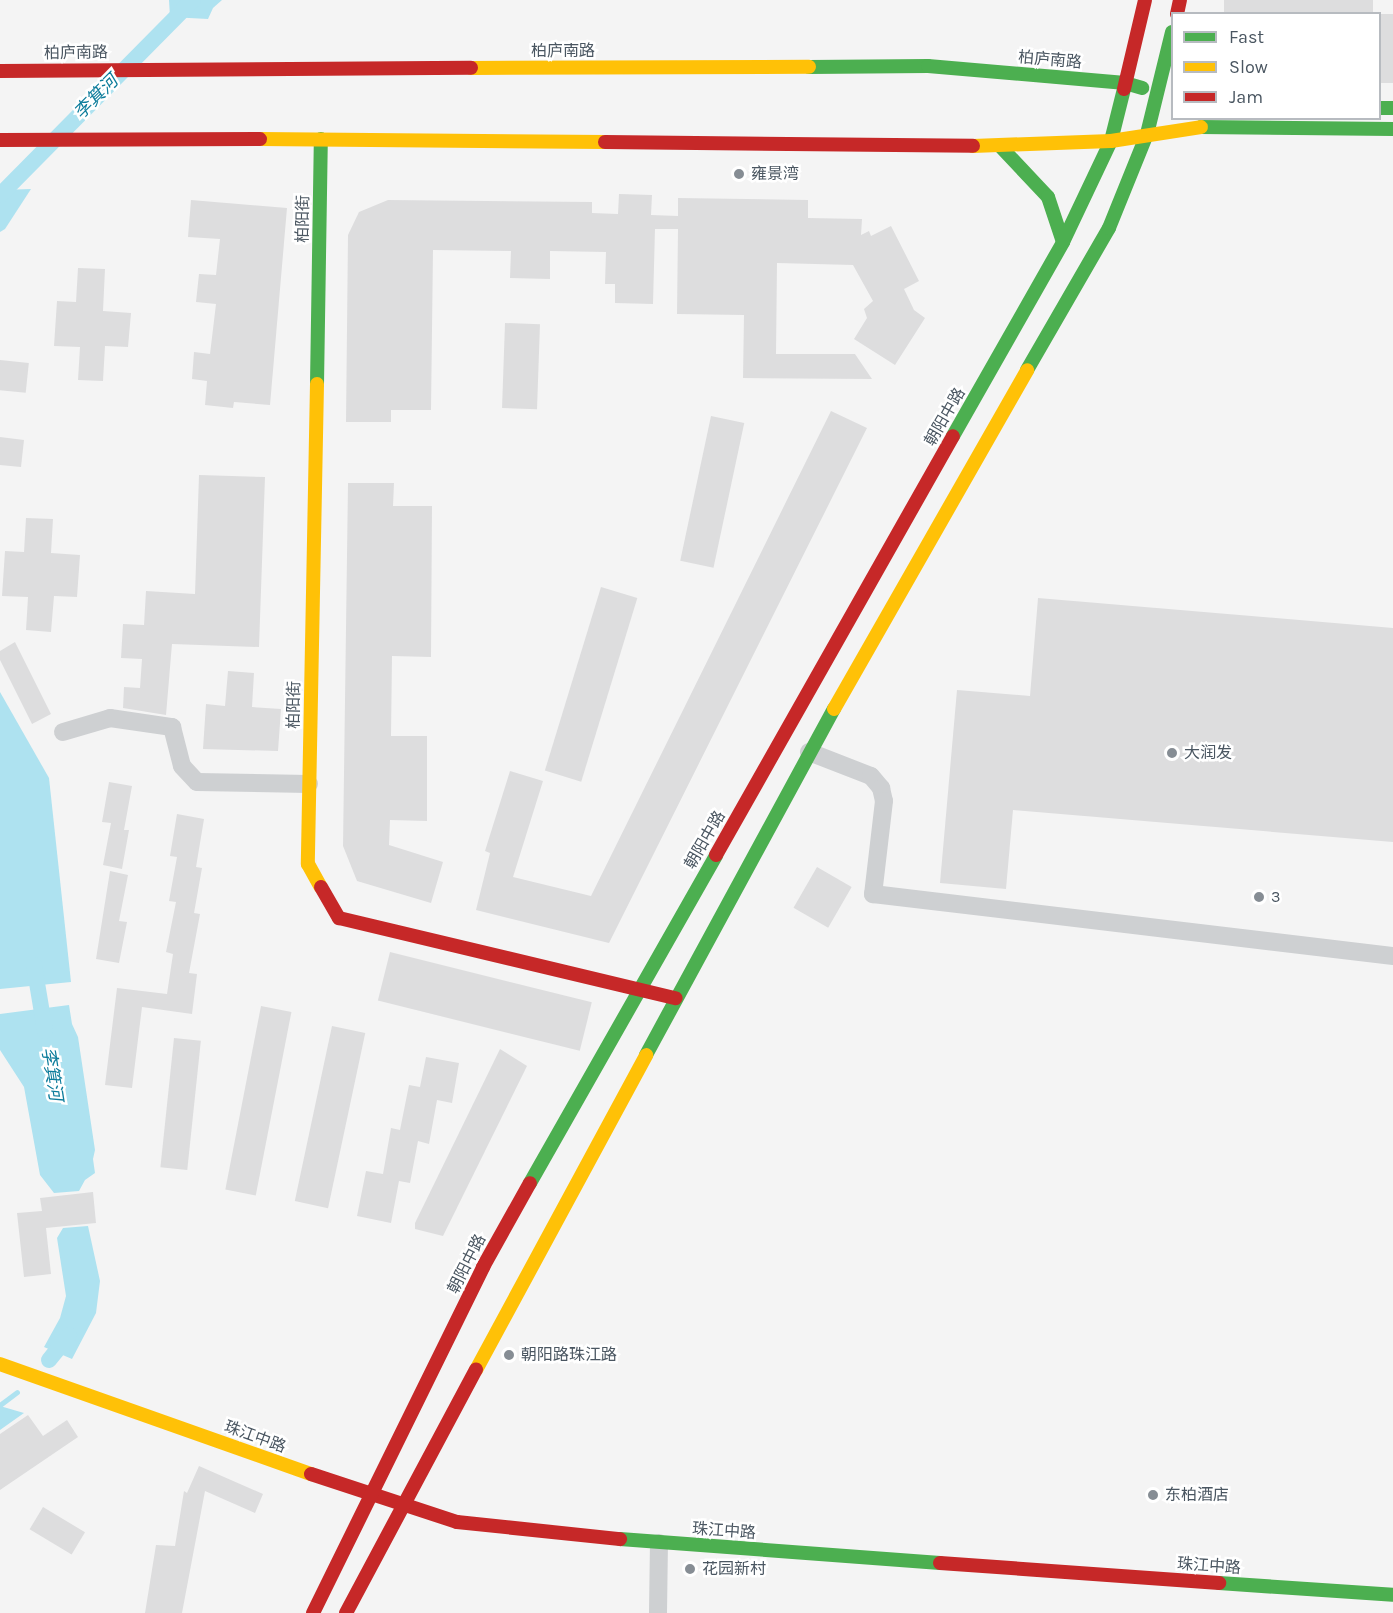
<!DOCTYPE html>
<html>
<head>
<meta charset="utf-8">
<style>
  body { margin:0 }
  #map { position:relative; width:1393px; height:1613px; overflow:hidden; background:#f4f4f4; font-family:Karla,"Noto Sans SC",sans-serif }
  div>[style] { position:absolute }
  .water>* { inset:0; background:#aee2f0 }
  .stream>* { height:4.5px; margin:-2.25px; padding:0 2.25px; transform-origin:2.25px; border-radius:2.25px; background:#aee2f0 }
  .canal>* { height:16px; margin:-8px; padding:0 8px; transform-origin:8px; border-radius:8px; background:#aee2f0 }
  .building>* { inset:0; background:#ddddde; transform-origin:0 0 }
  .street>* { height:18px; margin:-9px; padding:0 9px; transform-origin:9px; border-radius:9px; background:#ced0d2 }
  .fast>* { height:14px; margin:-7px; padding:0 7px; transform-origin:7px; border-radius:7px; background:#4caf50 }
  .slow>* { height:14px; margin:-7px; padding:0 7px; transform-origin:7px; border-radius:7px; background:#ffc107 }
  .jam>* { height:14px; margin:-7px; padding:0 7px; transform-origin:7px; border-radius:7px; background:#c62828 }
  .dots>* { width:16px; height:16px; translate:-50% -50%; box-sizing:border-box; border:3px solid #fff; border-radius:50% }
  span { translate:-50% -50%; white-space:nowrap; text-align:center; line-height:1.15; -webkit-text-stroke:5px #fff; paint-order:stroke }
  .street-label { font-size:16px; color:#4a5661 }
  .poi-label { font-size:16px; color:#4a5661 }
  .left { translate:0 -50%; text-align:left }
  .water-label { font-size:18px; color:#0c7c9b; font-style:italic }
  .legend { position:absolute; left:1171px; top:12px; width:210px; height:108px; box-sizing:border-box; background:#fff; border:2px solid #b7bbc0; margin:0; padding:8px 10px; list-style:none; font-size:18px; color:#4a5661 }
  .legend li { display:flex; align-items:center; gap:12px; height:30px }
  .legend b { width:30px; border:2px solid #b7bbc0 }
</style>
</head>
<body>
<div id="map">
  <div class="water">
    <div style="clip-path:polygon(169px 0,222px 0,213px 8px,208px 19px,170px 17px)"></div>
    <div style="clip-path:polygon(31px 189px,5px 229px,0 232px,0 190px)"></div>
    <div style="clip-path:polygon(0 692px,49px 778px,71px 982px,0 989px)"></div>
    <div style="clip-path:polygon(69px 1005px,72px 1024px,78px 1037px,95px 1150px,93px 1159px,95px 1173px,85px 1180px,79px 1191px,54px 1193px,40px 1175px,24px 1087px,0 1050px,0 1014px)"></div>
    <div style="clip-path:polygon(88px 1226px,100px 1281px,96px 1313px,72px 1359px,44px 1347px,60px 1318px,66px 1296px,57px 1238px,63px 1228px)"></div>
    <div style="clip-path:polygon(0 1406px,24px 1413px,0 1430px)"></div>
  </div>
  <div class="stream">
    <div style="left:0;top:1405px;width:21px;rotate:-37deg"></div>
  </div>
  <div class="canal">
    <div style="left:0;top:195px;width:274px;rotate:-45.3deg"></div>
    <div style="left:34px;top:965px;width:67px;rotate:80.5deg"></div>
    <div style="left:49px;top:1360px;width:32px;rotate:-51deg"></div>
  </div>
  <div class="building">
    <div style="left:1224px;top:0;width:149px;height:16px"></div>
    <div style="left:1380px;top:14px;width:13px;height:69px"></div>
    <div style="clip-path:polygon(619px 194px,652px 195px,651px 215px,678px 216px,678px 198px,808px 200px,808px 218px,862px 219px,861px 235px,869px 231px,871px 236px,891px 226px,919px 281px,904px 289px,914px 310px,925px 318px,895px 365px,854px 339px,867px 318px,864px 309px,873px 301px,853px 265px,777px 263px,776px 354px,855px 354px,872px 379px,743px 378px,744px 315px,677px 314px,678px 229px,655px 229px,653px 304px,615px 303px,615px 284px,605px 284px,606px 252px,550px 251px,550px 279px,510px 278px,511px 251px,433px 250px,431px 410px,391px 410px,391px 422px,346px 422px,348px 235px,359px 212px,388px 200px,592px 202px,592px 213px,618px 214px)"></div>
    <div style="clip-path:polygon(191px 200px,287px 208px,270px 405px,234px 402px,233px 408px,205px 405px,207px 381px,192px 379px,194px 352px,210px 354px,216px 304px,196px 302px,199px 274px,216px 275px,220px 239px,188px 237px)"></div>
    <div style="clip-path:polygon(78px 268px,105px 269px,103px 311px,131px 313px,128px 347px,105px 346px,103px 381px,78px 380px,80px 347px,54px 346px,57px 301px,76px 302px)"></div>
    <div style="left:505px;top:323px;width:35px;height:85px;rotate:2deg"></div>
    <div style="left:0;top:360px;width:29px;height:30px;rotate:6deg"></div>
    <div style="clip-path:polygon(831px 411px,867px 428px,609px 943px,476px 910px,490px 853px,485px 851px,510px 771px,543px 781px,513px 877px,591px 896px)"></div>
    <div style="left:711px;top:416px;width:34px;height:148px;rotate:12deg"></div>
    <div style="clip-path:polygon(0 437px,24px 440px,21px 467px,0 465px)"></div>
    <div style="clip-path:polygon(199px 475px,265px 477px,259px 647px,172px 644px,166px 715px,123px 708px,124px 687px,140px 688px,142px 659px,121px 658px,123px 624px,144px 625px,146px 591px,195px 594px)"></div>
    <div style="clip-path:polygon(348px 483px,394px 483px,393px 506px,432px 506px,431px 657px,392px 656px,391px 736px,427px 736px,427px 821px,390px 820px,389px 845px,443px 862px,431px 903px,357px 881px,343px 846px)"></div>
    <div style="clip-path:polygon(26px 518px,53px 519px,51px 553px,80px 555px,77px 597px,54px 596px,51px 632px,26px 630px,28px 597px,2px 596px,5px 551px,24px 552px)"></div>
    <div style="left:601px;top:587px;width:38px;height:192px;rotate:17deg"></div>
    <div style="clip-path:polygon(1038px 598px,1393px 628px,1393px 842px,1013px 810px,1006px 889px,940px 883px,957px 690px,1030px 696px)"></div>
    <div style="clip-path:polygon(15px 642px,51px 714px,32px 724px,0 660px,0 651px)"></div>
    <div style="clip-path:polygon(228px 671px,254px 673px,252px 707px,281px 709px,278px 751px,203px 749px,206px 704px,225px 706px)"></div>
    <div style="clip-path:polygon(109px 782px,132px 786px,124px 830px,129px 830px,122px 869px,103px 865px,111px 823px,102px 822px)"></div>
    <div style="clip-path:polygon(177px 814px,204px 819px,196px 867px,202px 868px,194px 913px,200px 914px,189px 973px,197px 974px,192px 1014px,142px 1007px,132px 1088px,105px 1085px,117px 988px,167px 994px,173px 954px,166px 952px,176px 902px,169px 901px,177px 857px,170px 856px)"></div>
    <div style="left:817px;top:867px;width:40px;height:47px;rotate:30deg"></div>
    <div style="clip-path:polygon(110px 871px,128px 875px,119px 921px,127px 922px,119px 963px,96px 959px)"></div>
    <div style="left:390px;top:952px;width:208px;height:50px;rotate:14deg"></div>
    <div style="left:261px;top:1006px;width:31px;height:187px;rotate:11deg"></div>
    <div style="left:332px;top:1026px;width:34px;height:179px;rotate:12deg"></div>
    <div style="left:174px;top:1038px;width:27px;height:130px;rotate:6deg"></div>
    <div style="clip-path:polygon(500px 1049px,527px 1066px,443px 1236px,415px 1229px,415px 1223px)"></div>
    <div style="clip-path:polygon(426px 1057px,459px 1063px,452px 1103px,437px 1100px,429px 1144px,418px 1141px,410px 1183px,399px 1181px,391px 1223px,357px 1216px,366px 1171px,383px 1174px,391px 1128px,400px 1130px,409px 1085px,420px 1087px)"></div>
    <div style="clip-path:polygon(93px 1192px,96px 1223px,46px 1228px,51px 1274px,24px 1277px,17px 1213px,42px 1211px,40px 1198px)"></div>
    <div style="clip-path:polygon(28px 1415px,43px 1436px,67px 1420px,78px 1437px,0 1490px,0 1434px)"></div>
    <div style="clip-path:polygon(199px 1466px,263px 1494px,255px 1513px,205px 1491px,182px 1613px,145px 1613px,156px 1545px,175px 1546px,184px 1491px,187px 1493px)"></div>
    <div style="left:43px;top:1507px;width:49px;height:26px;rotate:31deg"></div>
  </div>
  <div class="street">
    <div style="left:63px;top:732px;width:49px;rotate:-16.6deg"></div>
    <div style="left:110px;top:718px;width:63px;rotate:8.3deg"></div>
    <div style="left:172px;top:727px;width:40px;rotate:75.6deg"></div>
    <div style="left:182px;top:766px;width:22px;rotate:47deg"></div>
    <div style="left:197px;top:782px;width:112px;rotate:1deg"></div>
    <div style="left:809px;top:752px;width:66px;rotate:21.2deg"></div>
    <div style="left:871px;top:776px;width:16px;rotate:50deg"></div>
    <div style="left:881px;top:788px;width:13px;rotate:77deg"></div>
    <div style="left:884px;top:801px;width:94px;rotate:96.7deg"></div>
    <div style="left:873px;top:894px;width:524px;rotate:6.8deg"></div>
    <div style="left:658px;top:1613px;width:70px;rotate:-89.2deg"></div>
  </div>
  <div class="fast">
    <div style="left:809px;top:67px;width:119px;rotate:-0.5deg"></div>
    <div style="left:928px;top:66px;width:198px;rotate:4.9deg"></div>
    <div style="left:1125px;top:83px;width:18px;rotate:16deg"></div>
    <div style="left:1380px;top:108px;width:13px"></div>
    <div style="left:1201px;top:127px;width:192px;rotate:0.6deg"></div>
    <div style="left:1000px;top:146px;width:70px;rotate:46.7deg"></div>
    <div style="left:1048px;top:197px;width:47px;rotate:71.6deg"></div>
    <div style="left:1027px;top:370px;width:164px;rotate:-60deg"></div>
    <div style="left:1109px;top:228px;width:101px;rotate:-68deg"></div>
    <div style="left:1147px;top:134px;width:105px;rotate:-76.2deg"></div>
    <div style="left:317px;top:384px;width:245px;rotate:-89.1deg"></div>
    <div style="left:953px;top:436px;width:223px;rotate:-60.4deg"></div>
    <div style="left:1063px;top:242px;width:112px;rotate:-64.6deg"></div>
    <div style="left:1111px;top:141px;width:54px;rotate:-76deg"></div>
    <div style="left:646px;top:1055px;width:394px;rotate:-61.5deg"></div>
    <div style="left:530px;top:1183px;width:377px;rotate:-60.4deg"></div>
    <div style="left:620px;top:1539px;width:321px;rotate:4.3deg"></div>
    <div style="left:1219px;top:1583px;width:174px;rotate:3.9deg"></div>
  </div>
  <div class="slow">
    <div style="left:471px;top:68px;width:338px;rotate:-0.2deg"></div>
    <div style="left:260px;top:139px;width:345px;rotate:0.5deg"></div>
    <div style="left:973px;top:146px;width:138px;rotate:-2.1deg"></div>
    <div style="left:1111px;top:141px;width:91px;rotate:-8.8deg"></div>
    <div style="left:317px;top:384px;width:480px;rotate:91.1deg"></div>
    <div style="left:308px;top:864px;width:26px;rotate:61deg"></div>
    <div style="left:834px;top:709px;width:390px;rotate:-60.3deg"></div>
    <div style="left:0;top:1364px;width:330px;rotate:19.5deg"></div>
    <div style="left:476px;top:1370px;width:358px;rotate:-61.6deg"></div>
  </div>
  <div class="jam">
    <div style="left:1177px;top:14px;width:14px;rotate:-78deg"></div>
    <div style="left:0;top:71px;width:471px;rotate:-0.4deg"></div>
    <div style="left:1124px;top:89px;width:91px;rotate:-76.7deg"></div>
    <div style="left:0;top:140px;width:260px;rotate:-0.2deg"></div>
    <div style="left:605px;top:142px;width:368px;rotate:0.6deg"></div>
    <div style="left:716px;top:855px;width:481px;rotate:-60.5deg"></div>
    <div style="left:321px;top:887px;width:36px;rotate:60deg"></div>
    <div style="left:339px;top:918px;width:346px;rotate:13.4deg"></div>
    <div style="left:311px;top:1474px;width:154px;rotate:18.2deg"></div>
    <div style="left:457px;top:1522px;width:164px;rotate:6deg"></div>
    <div style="left:940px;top:1563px;width:280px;rotate:4.1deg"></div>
    <div style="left:313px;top:1613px;width:386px;rotate:-63.8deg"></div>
    <div style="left:483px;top:1267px;width:96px;rotate:-60.8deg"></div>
    <div style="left:346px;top:1613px;width:276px;rotate:-61.9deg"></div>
  </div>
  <div class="dots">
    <div style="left:739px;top:174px;background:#868d94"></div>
    <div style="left:1172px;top:753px;background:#868d94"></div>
    <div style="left:1259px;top:897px;background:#868d94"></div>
    <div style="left:509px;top:1355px;background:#868d94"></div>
    <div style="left:1153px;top:1495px;background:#868d94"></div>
    <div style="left:690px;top:1569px;background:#868d94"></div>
  </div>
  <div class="street-label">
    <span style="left:563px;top:51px">柏庐南路</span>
    <span style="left:76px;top:53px;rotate:-1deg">柏庐南路</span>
    <span style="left:1050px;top:60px;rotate:5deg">柏庐南路</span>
    <span style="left:303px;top:219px;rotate:-89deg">柏阳街</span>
    <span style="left:945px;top:417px;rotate:-60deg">朝阳中路</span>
    <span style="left:294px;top:705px;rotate:-89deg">柏阳街</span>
    <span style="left:705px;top:840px;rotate:-60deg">朝阳中路</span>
    <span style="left:467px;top:1264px;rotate:-63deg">朝阳中路</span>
    <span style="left:255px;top:1437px;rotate:20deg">珠江中路</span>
    <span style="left:724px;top:1531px;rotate:4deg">珠江中路</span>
    <span style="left:1209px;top:1566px;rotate:4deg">珠江中路</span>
  </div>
  <div class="poi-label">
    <span class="left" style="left:751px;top:174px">雍景湾</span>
    <span class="left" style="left:1184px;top:753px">大润发</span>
    <span class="left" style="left:1271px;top:897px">3</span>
    <span class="left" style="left:521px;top:1355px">朝阳路珠江路</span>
    <span class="left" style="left:1165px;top:1495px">东柏酒店</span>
    <span class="left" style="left:702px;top:1569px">花园新村</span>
  </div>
  <div class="water-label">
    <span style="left:96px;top:97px;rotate:-45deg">李箕河</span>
    <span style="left:52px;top:1074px;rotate:81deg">李箕河</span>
  </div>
  <ul class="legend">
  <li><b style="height:8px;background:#4caf50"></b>Fast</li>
  <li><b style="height:8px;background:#ffc107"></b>Slow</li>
  <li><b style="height:8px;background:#c62828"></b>Jam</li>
  </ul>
</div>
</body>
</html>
